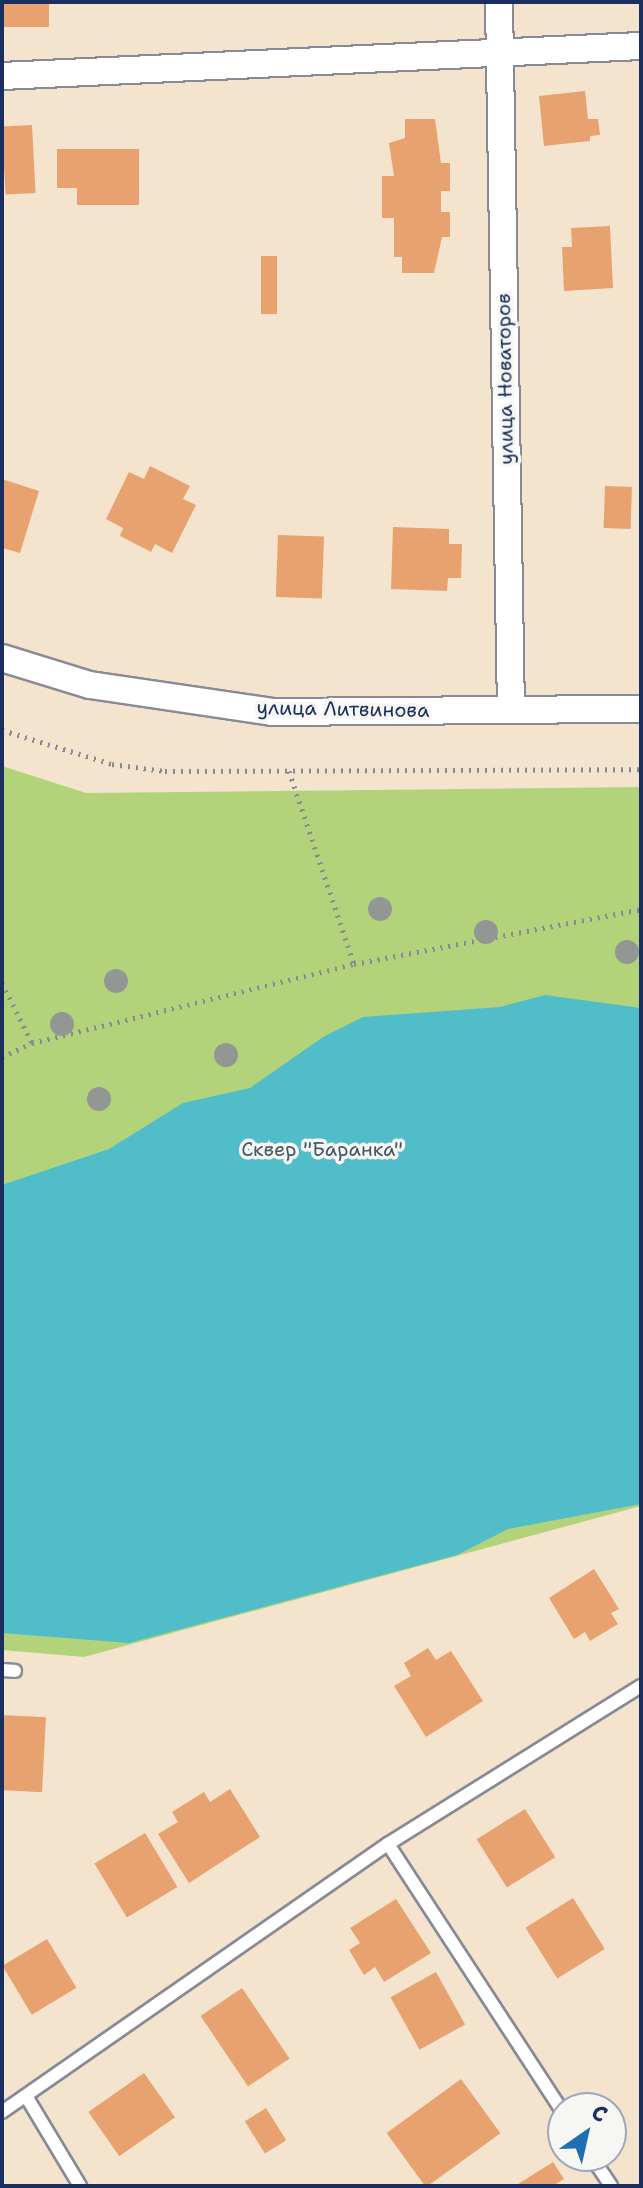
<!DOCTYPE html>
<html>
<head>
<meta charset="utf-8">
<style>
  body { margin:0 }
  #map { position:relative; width:643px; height:2188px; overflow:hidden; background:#f4e4cd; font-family:"Shantell Sans",sans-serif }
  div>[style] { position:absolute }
  .green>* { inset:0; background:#b3d37b }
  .water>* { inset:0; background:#50bdc9 }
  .building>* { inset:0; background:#e8a270; transform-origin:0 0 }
  .path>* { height:5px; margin-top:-2.5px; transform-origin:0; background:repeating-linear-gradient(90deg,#888a96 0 2px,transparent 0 8px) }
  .roads { filter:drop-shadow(2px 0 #888a96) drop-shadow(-2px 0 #888a96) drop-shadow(0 2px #888a96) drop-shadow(0 -2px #888a96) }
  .service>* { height:12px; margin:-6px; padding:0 6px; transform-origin:6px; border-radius:6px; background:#fff }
  .minor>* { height:26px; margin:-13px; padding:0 13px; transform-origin:13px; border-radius:13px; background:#fff }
  .trees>* { width:24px; height:24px; margin:-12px; border-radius:50%; background:#929794 }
  span { translate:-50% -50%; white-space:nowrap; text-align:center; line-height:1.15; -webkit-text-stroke:7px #f6f6f2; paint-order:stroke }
  .street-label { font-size:20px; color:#1b2f5e }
  .park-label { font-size:20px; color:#415865 }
  .frame { position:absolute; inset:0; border:4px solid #1b2f5e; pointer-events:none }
  .north { position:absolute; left:547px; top:2092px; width:80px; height:80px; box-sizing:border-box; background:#f6f6f2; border:2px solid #9ea6b7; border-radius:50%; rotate:34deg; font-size:22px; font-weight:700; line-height:32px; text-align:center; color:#1b2f5e }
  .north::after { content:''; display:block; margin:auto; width:28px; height:36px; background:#1f6fb2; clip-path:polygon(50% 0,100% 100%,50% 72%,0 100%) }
</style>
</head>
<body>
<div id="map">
  <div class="green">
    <div style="clip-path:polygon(2px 766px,86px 793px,641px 787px,641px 1506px,84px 1657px,2px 1650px)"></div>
  </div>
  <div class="water">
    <div style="clip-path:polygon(545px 995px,641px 1008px,641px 1504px,508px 1529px,457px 1555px,129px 1643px,2px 1633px,2px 1185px,109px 1149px,183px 1103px,250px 1088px,323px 1037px,363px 1017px,500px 1007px)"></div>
  </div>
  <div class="building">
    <div style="left:2px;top:2px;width:47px;height:25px"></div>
    <div style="clip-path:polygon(585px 91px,588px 119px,598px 119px,600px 135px,590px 136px,590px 141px,544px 146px,539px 96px)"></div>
    <div style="clip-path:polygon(405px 119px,435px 119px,441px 163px,450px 163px,450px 191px,441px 191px,441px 212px,450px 212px,450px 237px,442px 237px,434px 273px,402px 273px,402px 257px,394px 257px,394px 218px,382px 218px,382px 176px,394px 176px,389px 143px,405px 138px)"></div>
    <div style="left:32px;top:125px;width:68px;height:30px;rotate:87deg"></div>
    <div style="clip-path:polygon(57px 149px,139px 149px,139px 205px,77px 205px,77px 188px,57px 188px)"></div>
    <div style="clip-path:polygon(610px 226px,613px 288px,564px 291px,562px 247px,572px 247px,571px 228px)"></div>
    <div style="left:261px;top:256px;width:16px;height:58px"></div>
    <div style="clip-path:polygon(150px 466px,190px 486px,183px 499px,196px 505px,172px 553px,155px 544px,151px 552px,120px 536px,123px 528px,106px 519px,129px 472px,144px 479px)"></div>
    <div style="clip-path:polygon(2px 479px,39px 491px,20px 553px,2px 548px)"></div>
    <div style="left:605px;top:486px;width:27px;height:42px;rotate:2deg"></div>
    <div style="clip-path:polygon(393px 527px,449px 529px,449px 544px,462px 544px,461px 578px,448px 578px,447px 591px,391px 589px)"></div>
    <div style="left:278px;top:535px;width:46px;height:62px;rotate:2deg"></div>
    <div style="clip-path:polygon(594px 1569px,619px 1609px,611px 1613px,618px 1624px,590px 1641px,585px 1632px,574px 1639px,549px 1598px)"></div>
    <div style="clip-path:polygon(428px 1648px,436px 1660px,451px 1651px,483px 1701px,426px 1737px,394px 1686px,411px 1676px,404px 1663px)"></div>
    <div style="left:2px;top:1715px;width:44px;height:75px;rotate:3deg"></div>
    <div style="clip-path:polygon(230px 1789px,260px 1837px,189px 1883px,158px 1834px,178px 1822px,172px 1812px,204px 1792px,210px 1802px)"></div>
    <div style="left:525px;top:1809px;width:57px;height:57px;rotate:58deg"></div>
    <div style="left:145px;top:1833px;width:63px;height:59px;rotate:59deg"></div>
    <div style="left:573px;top:1898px;width:60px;height:56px;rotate:58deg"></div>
    <div style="clip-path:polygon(396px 1899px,431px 1953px,384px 1982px,375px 1967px,364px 1975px,349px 1950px,360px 1943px,350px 1928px)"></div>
    <div style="left:47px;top:1939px;width:57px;height:52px;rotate:59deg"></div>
    <div style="left:436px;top:1972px;width:60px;height:52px;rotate:61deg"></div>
    <div style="left:242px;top:1988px;width:85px;height:50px;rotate:56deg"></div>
    <div style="left:144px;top:2073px;width:54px;height:68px;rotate:55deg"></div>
    <div style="left:461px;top:2079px;width:67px;height:92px;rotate:54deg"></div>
    <div style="left:266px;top:2108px;width:38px;height:25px;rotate:58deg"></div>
    <div style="clip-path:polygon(553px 2162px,564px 2179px,552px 2186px,515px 2186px)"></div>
  </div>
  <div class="path">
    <div style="left:2px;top:730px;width:115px;rotate:17.2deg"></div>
    <div style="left:112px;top:764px;width:53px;rotate:7.5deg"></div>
    <div style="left:165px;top:771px;width:476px;rotate:-0.2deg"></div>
    <div style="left:289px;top:771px;width:204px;rotate:71.4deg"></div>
    <div style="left:2px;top:983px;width:67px;rotate:63.4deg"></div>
    <div style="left:2px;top:1057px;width:33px;rotate:-25deg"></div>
    <div style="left:32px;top:1043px;width:332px;rotate:-13.8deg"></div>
    <div style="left:354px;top:964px;width:292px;rotate:-10.8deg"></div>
  </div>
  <div class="roads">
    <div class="service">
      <div style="left:2px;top:1670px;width:13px;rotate:4deg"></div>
      <div style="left:388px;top:1844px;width:320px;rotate:56.9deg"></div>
      <div style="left:26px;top:2096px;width:105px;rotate:59deg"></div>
      <div style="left:2px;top:2112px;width:470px;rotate:-34.8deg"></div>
      <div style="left:388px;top:1844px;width:298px;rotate:-32deg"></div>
      <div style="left:591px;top:2156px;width:36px;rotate:56deg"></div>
    </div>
    <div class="minor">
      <div style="left:499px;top:2px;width:707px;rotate:89.03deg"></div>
      <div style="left:2px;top:76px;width:640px;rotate:-2.69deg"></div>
      <div style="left:2px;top:658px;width:92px;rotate:17.1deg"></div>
      <div style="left:90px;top:685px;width:184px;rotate:8.4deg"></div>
      <div style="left:272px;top:712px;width:369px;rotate:-0.5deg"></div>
    </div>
  </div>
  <div class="trees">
    <div style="left:380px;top:909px"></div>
    <div style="left:486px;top:932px"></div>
    <div style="left:627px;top:952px"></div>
    <div style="left:116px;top:981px"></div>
    <div style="left:62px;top:1024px"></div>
    <div style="left:226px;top:1055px"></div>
    <div style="left:99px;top:1099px"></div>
  </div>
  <div class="street-label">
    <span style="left:505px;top:379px;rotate:-91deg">улица Новаторов</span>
    <span style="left:343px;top:709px;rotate:1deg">улица Литвинова</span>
  </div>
  <div class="park-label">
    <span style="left:322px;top:1149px">Сквер "Баранка"</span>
  </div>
  <div class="frame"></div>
  <div class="north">С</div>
</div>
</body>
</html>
